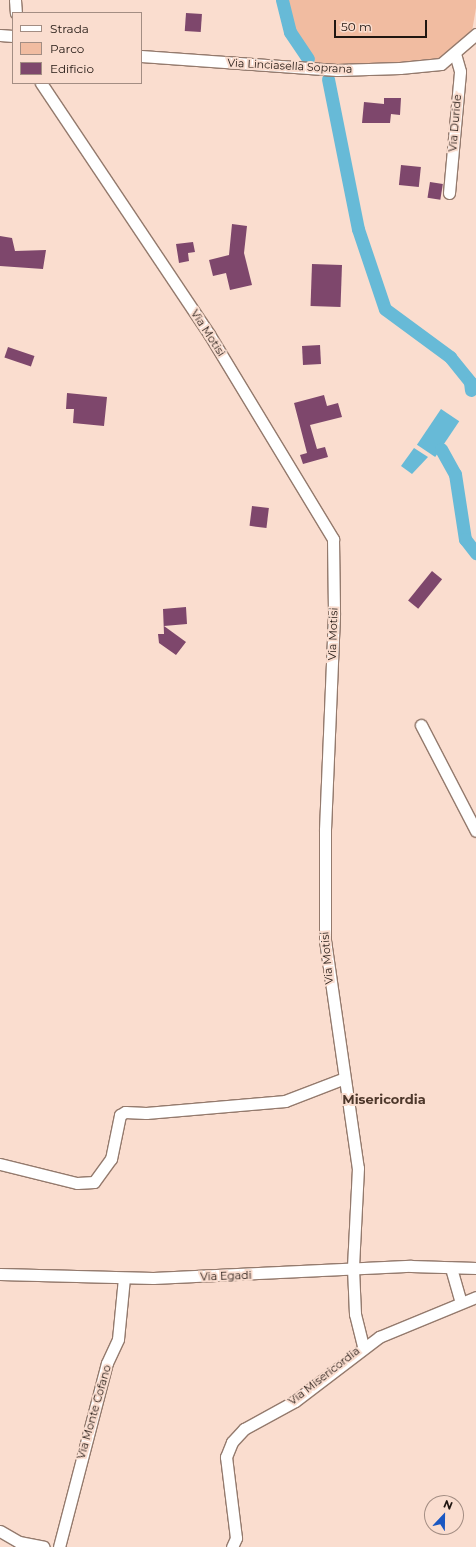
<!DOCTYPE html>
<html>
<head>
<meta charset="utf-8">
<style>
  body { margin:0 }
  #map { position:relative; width:476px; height:1547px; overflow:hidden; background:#faddcf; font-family:Montserrat,sans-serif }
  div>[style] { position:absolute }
  .green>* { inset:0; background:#f1bca1 }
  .water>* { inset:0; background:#67bad7; transform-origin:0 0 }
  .canal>* { height:13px; margin:-6.5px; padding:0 6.5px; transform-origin:6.5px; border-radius:6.5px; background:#67bad7 }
  .building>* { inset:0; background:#7e476c; transform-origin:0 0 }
  .roads { filter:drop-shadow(1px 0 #947a6d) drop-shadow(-1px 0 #947a6d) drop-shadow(0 1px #947a6d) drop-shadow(0 -1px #947a6d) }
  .minor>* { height:11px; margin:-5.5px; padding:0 5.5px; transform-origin:5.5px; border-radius:5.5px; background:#fff }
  span { translate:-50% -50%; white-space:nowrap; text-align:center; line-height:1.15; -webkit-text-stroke:4px #faddcf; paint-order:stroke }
  .street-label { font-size:11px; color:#201611 }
  .quarter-label { font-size:13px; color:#4d372b; font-weight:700 }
  .legend { position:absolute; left:12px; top:12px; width:130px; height:72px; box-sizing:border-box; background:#faddcf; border:1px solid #a38d83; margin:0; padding:5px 7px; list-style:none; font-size:12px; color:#201611 }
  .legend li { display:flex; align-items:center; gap:8px; height:20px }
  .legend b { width:20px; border:1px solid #a38d83 }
  .north { position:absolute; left:424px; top:1495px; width:40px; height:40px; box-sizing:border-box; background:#faddcf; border:1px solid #a38d83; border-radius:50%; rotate:22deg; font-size:11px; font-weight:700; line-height:16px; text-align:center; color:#201611 }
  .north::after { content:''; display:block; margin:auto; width:14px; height:18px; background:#1a57c2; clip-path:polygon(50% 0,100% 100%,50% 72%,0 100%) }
  .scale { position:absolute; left:334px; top:20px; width:93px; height:18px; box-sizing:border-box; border:2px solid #201611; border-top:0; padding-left:5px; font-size:12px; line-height:14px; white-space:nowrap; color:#201611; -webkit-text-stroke:3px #faddcf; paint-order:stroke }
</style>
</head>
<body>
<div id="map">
  <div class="green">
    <div style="clip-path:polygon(282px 0,476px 0,476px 8px,471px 37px,441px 64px,319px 69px,300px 51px,290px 32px)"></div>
  </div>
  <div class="water">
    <div style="left:441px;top:409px;width:22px;height:43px;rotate:34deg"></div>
    <div style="clip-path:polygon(414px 448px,428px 457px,412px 474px,401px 466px)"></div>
  </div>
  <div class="canal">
    <div style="left:282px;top:0;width:33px;rotate:76deg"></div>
    <div style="left:290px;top:32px;width:32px;rotate:56deg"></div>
    <div style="left:328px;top:79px;width:153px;rotate:78.7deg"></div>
    <div style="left:358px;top:229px;width:84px;rotate:71.4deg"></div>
    <div style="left:385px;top:309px;width:81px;rotate:36.4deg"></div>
    <div style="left:450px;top:357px;width:32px;rotate:51deg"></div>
    <div style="left:470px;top:382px;width:8px;rotate:83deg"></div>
    <div style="left:441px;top:449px;width:29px;rotate:61deg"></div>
    <div style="left:455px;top:474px;width:66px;rotate:81.3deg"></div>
    <div style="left:465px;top:539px;width:18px;rotate:52deg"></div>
  </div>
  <div class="building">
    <div style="left:186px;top:13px;width:16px;height:18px;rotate:4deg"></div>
    <div style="clip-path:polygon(384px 98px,401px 98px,400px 115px,391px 114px,390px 123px,362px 123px,364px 102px,384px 104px)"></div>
    <div style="left:401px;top:165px;width:20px;height:20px;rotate:6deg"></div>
    <div style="left:430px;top:182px;width:13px;height:16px;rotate:9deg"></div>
    <div style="clip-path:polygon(232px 224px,247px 226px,244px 253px,252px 285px,230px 290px,226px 273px,213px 276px,209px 260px,229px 255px)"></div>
    <div style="clip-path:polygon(0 236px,12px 238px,15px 251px,46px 250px,43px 269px,0 266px)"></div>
    <div style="clip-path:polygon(193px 242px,195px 252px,188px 253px,189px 261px,179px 263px,176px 244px)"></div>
    <div style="left:312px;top:264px;width:30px;height:42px;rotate:2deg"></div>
    <div style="left:320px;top:345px;width:19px;height:18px;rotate:87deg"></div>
    <div style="left:8px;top:347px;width:28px;height:11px;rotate:19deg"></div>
    <div style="clip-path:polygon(67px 393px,107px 397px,104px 426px,73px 423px,74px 409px,66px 409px)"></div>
    <div style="clip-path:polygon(324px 395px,327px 406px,338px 403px,342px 417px,310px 425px,317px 449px,325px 447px,328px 457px,303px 464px,300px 455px,307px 453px,294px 403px)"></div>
    <div style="left:252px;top:506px;width:17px;height:20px;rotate:7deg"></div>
    <div style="left:432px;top:571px;width:13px;height:38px;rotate:39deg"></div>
    <div style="clip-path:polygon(186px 607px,187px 624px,164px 626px,186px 642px,176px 655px,159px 643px,158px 634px,164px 634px,163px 609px)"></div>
  </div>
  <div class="roads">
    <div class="minor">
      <div style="left:15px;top:0;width:13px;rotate:86deg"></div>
      <div style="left:0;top:35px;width:13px;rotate:4deg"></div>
      <div style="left:141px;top:56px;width:196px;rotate:4.1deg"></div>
      <div style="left:337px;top:70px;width:63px;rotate:-1.8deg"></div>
      <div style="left:400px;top:68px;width:41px;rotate:-5.6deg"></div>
      <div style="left:441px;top:64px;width:46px;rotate:-40.6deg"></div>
      <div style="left:41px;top:83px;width:302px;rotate:56.2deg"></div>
      <div style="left:209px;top:334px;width:240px;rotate:58.8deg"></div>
      <div style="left:333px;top:539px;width:76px;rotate:89.2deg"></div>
      <div style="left:334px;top:615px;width:215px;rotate:92.4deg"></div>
      <div style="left:325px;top:830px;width:110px;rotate:90deg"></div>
      <div style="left:325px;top:940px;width:230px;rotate:81.8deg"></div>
      <div style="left:358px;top:1168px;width:100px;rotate:92.9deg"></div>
      <div style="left:353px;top:1268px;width:46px;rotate:87.5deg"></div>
      <div style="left:355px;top:1314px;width:33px;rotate:76deg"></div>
      <div style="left:449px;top:193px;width:122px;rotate:-84.8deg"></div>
      <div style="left:460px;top:71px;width:18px;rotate:-106deg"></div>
      <div style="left:421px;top:725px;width:119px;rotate:62.6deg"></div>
      <div style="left:0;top:1164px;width:79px;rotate:13.9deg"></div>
      <div style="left:77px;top:1183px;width:17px;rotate:-3deg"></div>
      <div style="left:94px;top:1182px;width:29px;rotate:-54deg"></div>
      <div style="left:111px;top:1159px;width:45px;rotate:-78.4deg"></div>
      <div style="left:120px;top:1115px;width:6px;rotate:-31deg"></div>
      <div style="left:125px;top:1112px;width:21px;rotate:3deg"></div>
      <div style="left:146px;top:1113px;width:140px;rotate:-4.9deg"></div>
      <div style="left:285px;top:1101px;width:61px;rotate:-21.1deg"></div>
      <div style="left:451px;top:1268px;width:35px;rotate:74deg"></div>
      <div style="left:0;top:1274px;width:153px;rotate:1.5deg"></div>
      <div style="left:153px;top:1278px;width:258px;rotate:-2.7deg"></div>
      <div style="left:411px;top:1266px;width:65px;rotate:1.8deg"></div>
      <div style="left:0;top:1531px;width:22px;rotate:30deg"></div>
      <div style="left:19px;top:1542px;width:25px;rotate:11deg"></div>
      <div style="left:59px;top:1547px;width:190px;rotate:-75.4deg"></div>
      <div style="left:107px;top:1363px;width:26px;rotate:-65deg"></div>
      <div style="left:118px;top:1339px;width:61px;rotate:-84.4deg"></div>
      <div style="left:232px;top:1547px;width:10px;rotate:-66deg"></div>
      <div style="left:236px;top:1538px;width:82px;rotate:-97deg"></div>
      <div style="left:226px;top:1457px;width:16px;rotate:-68deg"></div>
      <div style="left:232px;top:1442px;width:18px;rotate:-47deg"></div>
      <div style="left:244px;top:1429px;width:58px;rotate:-28.8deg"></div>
      <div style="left:295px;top:1401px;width:106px;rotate:-37.3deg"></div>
      <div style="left:379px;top:1337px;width:105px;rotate:-22.4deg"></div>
    </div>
  </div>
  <div class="street-label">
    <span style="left:290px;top:66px;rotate:3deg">Via Linciasella Soprana</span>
    <span style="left:455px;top:123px;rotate:-85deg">Via Duride</span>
    <span style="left:208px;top:333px;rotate:57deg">Via Motisi</span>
    <span style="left:333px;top:634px;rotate:-88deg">Via Motisi</span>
    <span style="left:327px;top:958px;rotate:-95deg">Via Motisi</span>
    <span style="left:226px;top:1276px;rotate:-2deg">Via Egadi</span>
    <span style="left:324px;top:1376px;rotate:-38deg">Via Misericordia</span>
    <span style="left:94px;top:1412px;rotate:-74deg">Via Monte Cofano</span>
  </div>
  <div class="quarter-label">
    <span style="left:384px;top:1099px">Misericordia</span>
  </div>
  <ul class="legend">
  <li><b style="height:5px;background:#fff"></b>Strada</li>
  <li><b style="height:11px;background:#f1bca1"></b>Parco</li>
  <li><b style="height:11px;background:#7e476c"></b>Edificio</li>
  </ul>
  <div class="north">N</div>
  <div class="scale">50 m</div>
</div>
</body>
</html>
